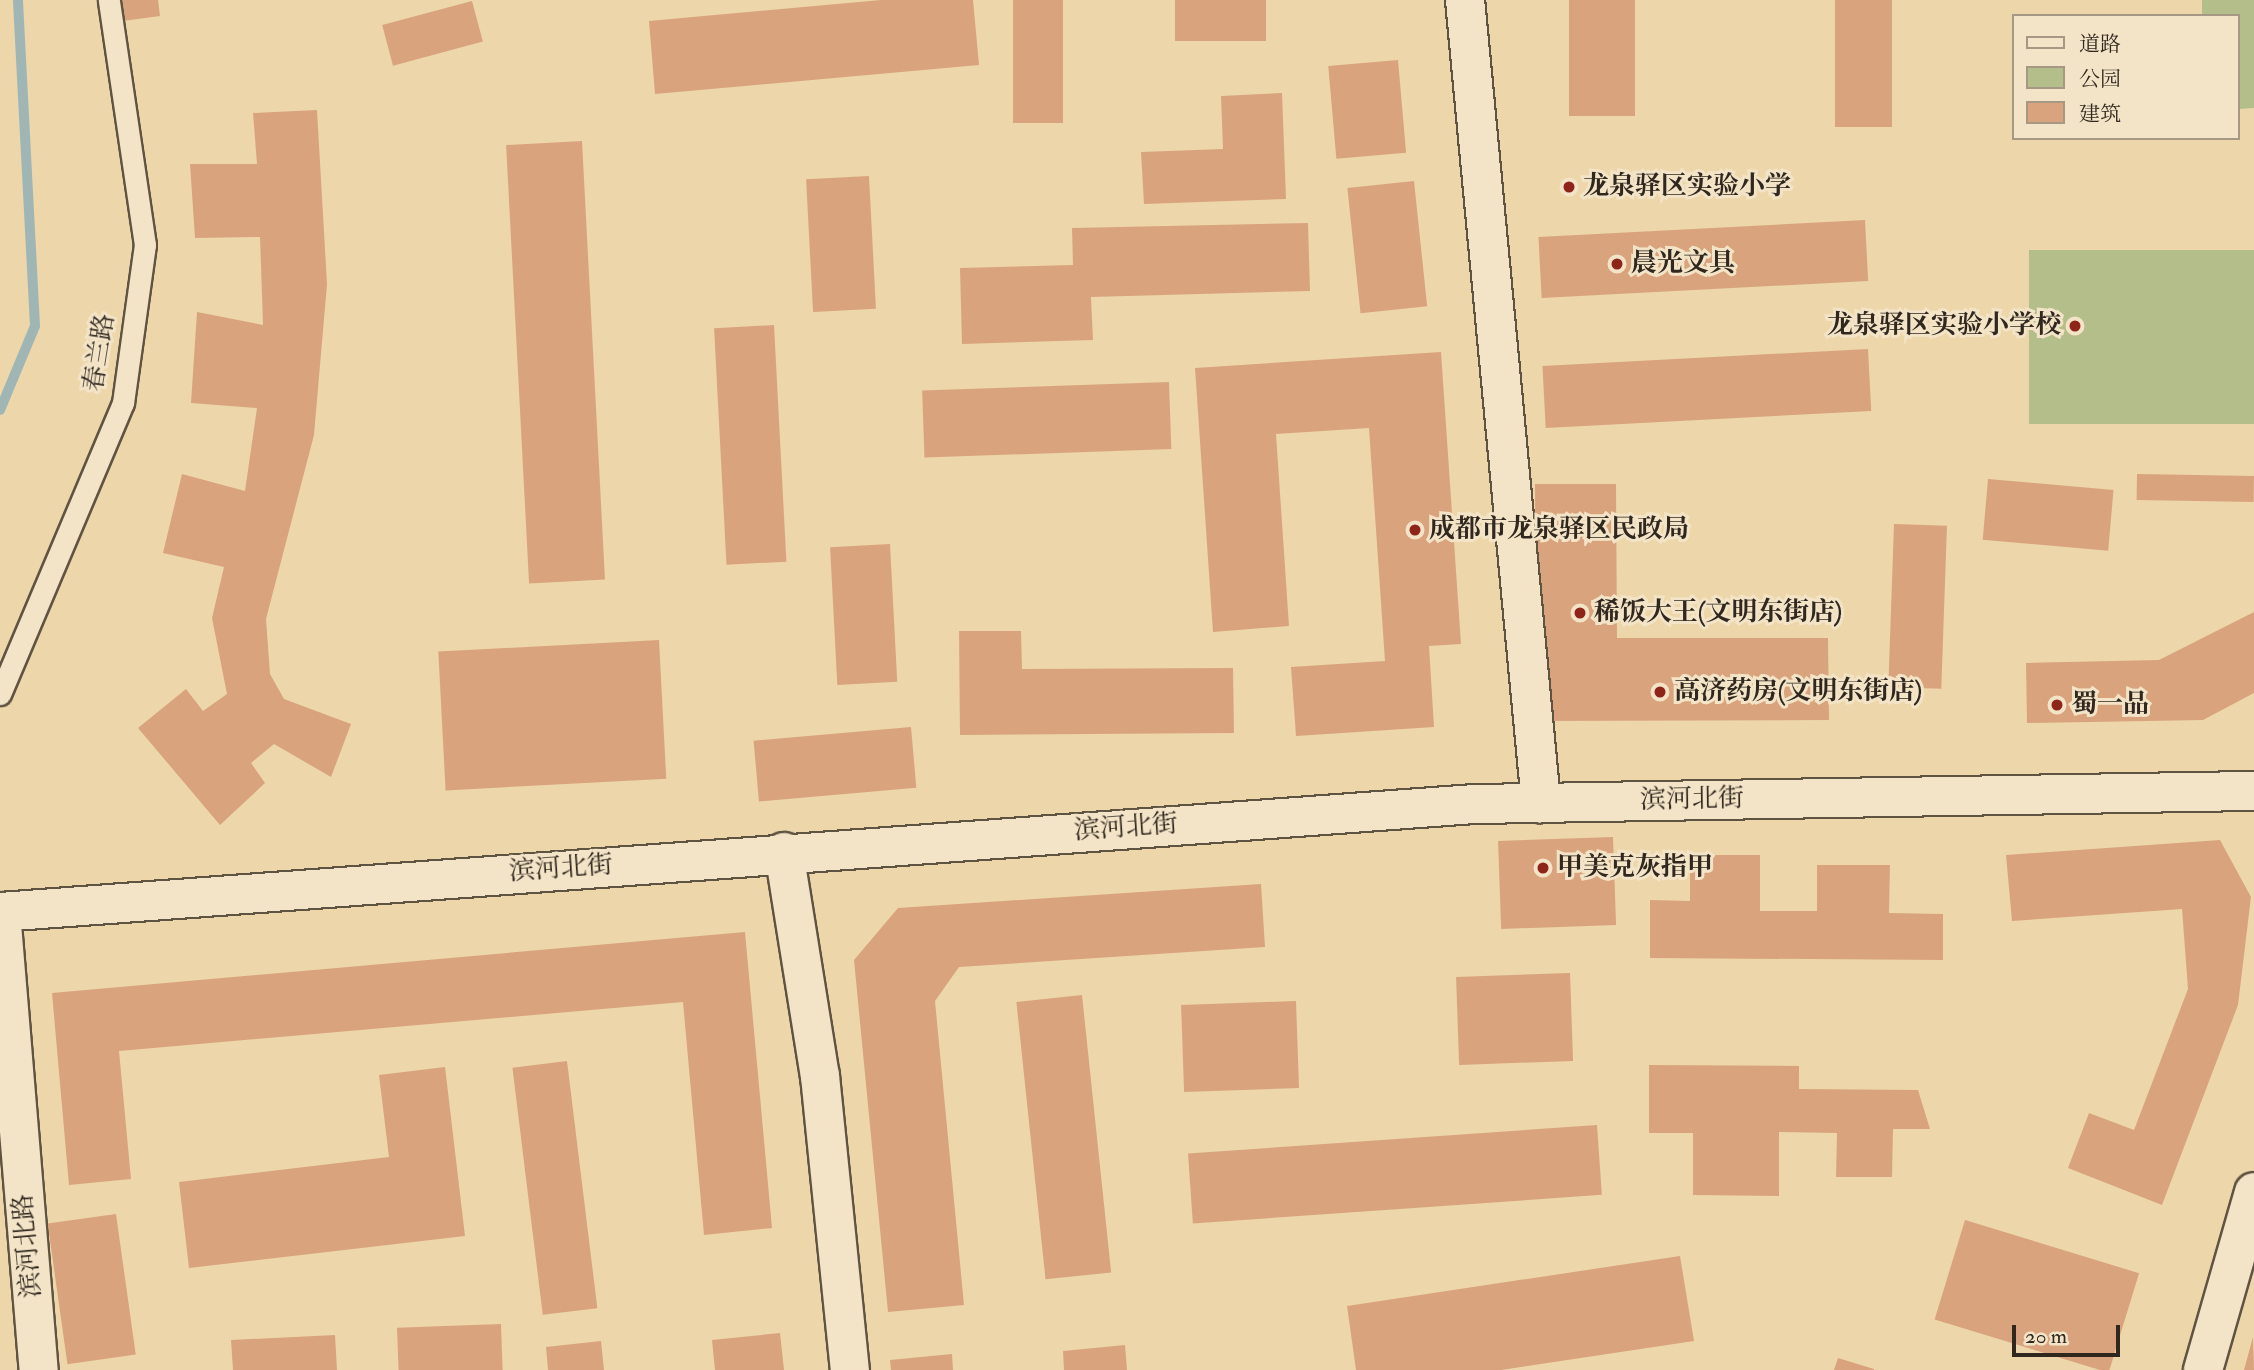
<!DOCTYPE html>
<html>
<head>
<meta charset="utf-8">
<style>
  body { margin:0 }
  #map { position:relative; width:2254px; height:1370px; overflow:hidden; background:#edd6aa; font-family:"IM FELL Double Pica","Noto Serif SC",serif }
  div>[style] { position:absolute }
  .green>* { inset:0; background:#b4be8b; transform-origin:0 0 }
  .stream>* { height:10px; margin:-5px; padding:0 5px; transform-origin:5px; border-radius:5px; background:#9fb6b5 }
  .building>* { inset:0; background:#d9a47d; transform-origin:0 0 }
  .roads { filter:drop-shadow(2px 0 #5f5341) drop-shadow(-2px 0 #5f5341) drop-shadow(0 2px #5f5341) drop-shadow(0 -2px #5f5341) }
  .service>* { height:21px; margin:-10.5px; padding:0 10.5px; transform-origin:10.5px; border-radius:10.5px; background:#f3e4c8 }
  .minor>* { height:38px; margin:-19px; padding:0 19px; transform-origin:19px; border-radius:19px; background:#f3e4c8 }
  .tertiary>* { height:38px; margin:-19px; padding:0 19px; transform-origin:19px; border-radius:19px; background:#f3e4c8 }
  .dots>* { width:19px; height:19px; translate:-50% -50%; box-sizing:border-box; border:4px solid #f3e4c8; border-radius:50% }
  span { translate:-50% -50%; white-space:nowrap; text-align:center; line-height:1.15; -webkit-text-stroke:6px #f3e4c8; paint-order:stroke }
  .poi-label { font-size:26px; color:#30271e; font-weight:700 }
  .left { translate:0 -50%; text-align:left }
  .right { translate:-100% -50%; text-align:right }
  .street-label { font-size:26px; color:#30271e }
  .legend { position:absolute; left:2012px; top:14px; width:228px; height:126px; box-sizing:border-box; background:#f3e4c8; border:2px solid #a59884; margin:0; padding:9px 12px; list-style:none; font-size:21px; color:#30271e }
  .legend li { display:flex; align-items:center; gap:14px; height:35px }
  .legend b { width:35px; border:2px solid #a59884 }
  .scale { position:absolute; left:2012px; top:1325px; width:108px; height:32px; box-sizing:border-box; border:4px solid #30271e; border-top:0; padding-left:9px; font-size:21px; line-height:24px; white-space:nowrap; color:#30271e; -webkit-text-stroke:5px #f3e4c8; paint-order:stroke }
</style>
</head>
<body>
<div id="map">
  <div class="green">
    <div style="clip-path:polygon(2202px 0,2254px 0,2254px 108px,2238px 109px,2238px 16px,2202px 16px)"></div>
    <div style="left:2254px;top:250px;width:174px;height:225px;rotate:90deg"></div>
  </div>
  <div class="stream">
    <div style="left:0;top:410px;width:91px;rotate:-67.4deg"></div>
    <div style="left:35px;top:326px;width:326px;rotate:-93deg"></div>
  </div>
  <div class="building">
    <div style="clip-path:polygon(120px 0,158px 0,160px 16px,123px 21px)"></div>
    <div style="clip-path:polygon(881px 0,973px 0,979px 65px,655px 94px,649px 21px)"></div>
    <div style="left:1013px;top:0;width:50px;height:123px"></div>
    <div style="left:1175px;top:0;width:91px;height:41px"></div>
    <div style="left:1569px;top:0;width:66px;height:116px"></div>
    <div style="left:1835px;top:0;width:57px;height:127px"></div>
    <div style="left:472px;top:1px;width:42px;height:93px;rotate:75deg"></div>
    <div style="left:1398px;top:60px;width:93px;height:70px;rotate:85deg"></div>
    <div style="clip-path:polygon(1282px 93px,1286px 199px,1144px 204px,1141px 152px,1223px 149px,1221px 96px)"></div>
    <div style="clip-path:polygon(317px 110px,327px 284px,314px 435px,266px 619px,270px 674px,284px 699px,351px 724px,331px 777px,274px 744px,251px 763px,265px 783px,220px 825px,138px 728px,186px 689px,203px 711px,227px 694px,212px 618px,224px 567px,163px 553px,182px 474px,245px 491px,257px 408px,191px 403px,197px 312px,263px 325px,260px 237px,195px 238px,190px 164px,257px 164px,253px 113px)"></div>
    <div style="left:582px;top:141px;width:439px;height:76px;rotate:87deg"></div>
    <div style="left:869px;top:176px;width:133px;height:63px;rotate:87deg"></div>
    <div style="left:1414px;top:181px;width:126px;height:67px;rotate:84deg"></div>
    <div style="left:1865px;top:220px;width:61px;height:327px;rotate:87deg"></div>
    <div style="clip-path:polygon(1308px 223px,1310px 291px,1091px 297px,1093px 340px,962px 344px,960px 268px,1073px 265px,1072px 228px)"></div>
    <div style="left:774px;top:325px;width:237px;height:60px;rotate:87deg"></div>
    <div style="left:1868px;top:349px;width:62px;height:326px;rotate:87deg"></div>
    <div style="clip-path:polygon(1441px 352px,1461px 644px,1429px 646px,1434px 727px,1296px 736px,1291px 667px,1385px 661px,1369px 428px,1276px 434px,1289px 626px,1213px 632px,1195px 368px)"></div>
    <div style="left:1169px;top:382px;width:67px;height:247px;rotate:88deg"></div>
    <div style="left:2137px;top:474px;width:117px;height:26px;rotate:1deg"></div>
    <div style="left:1988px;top:479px;width:126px;height:61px;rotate:5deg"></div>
    <div style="clip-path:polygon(1535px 484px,1616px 484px,1617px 638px,1828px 638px,1829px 720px,1536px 721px)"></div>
    <div style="left:1894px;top:524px;width:53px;height:163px;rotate:2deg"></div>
    <div style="left:890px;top:544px;width:138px;height:60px;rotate:87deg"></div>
    <div style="clip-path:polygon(2254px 612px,2254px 693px,2203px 720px,2027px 723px,2026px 663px,2159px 660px)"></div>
    <div style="clip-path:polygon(959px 631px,1021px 631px,1022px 669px,1233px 668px,1234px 733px,960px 735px)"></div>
    <div style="left:659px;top:640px;width:139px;height:221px;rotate:87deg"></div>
    <div style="left:911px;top:727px;width:61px;height:158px;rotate:85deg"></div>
    <div style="left:1613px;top:837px;width:88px;height:115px;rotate:88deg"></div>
    <div style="clip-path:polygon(2220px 840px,2251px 897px,2238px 1005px,2162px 1205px,2068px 1168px,2089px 1113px,2134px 1130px,2188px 989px,2182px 909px,2012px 921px,2006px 855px)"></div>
    <div style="clip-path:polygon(1690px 855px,1760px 855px,1760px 911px,1817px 911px,1817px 865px,1890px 865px,1889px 913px,1943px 914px,1943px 960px,1650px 958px,1650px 900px,1690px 901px)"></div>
    <div style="clip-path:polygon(1261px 884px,1265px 947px,959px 967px,935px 1001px,964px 1305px,888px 1312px,854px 960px,898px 908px)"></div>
    <div style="clip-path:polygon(745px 932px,772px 1228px,704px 1235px,683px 1002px,119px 1051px,131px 1179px,69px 1185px,52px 993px)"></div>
    <div style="left:1570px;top:973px;width:88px;height:114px;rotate:88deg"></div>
    <div style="left:1082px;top:995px;width:279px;height:66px;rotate:84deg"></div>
    <div style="left:1296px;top:1001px;width:87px;height:115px;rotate:88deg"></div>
    <div style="left:567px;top:1061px;width:249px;height:55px;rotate:83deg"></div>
    <div style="clip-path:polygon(1649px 1065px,1799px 1066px,1799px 1089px,1918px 1090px,1930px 1129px,1893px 1129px,1892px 1177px,1836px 1177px,1837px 1133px,1779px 1132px,1779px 1196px,1693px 1195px,1693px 1133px,1649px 1133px)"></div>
    <div style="clip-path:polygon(445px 1067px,465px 1236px,189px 1268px,179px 1182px,389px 1157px,379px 1075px)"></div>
    <div style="left:1597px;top:1125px;width:70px;height:410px;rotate:86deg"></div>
    <div style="left:116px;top:1214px;width:142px;height:69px;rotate:82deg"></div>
    <div style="left:1965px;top:1220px;width:182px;height:104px;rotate:17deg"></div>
    <div style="clip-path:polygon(1680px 1256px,1694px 1341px,1501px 1370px,1356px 1370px,1347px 1306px)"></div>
    <div style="left:501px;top:1324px;width:46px;height:104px;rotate:88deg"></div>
    <div style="clip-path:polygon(780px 1333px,784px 1370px,715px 1370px,712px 1340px)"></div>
    <div style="clip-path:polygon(335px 1335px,337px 1370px,233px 1370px,231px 1340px)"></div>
    <div style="clip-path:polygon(2253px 1337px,2254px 1370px,2244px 1370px)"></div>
    <div style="clip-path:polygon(601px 1341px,604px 1370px,548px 1370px,546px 1347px)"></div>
    <div style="clip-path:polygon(1125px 1345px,1127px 1370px,1064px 1370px,1063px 1351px)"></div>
    <div style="clip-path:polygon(952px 1354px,953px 1370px,891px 1370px,890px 1360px)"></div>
    <div style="clip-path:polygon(1838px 1358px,1874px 1369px,1874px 1370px,1834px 1370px)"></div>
  </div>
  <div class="roads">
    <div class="service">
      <div style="left:0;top:694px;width:316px;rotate:-67.1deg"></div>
      <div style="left:123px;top:403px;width:160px;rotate:-82.1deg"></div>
      <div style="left:145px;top:245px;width:248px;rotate:-98.4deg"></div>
    </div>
    <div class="minor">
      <div style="left:1465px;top:0;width:807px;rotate:84.59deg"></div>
      <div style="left:784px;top:852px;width:227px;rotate:80.9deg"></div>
      <div style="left:820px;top:1076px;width:296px;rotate:84.2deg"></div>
      <div style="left:0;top:912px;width:1479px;rotate:-4.19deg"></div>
      <div style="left:1475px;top:804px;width:779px;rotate:-0.96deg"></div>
      <div style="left:1px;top:912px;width:460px;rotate:85.3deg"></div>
    </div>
    <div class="tertiary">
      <div style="left:2203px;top:1370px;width:185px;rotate:-74deg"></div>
    </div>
  </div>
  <div class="dots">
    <div style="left:1569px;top:187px;background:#8f2418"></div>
    <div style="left:1617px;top:264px;background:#8f2418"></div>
    <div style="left:2075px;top:326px;background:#8f2418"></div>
    <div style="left:1415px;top:530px;background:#8f2418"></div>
    <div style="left:1580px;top:613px;background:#8f2418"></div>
    <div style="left:1660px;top:692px;background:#8f2418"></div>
    <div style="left:2057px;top:705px;background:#8f2418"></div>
    <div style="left:1543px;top:868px;background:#8f2418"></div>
  </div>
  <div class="poi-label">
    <span class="left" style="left:1583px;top:187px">龙泉驿区实验小学</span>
    <span class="left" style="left:1631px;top:264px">晨光文具</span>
    <span class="right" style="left:2061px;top:326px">龙泉驿区实验小学校</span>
    <span class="left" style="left:1429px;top:530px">成都市龙泉驿区民政局</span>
    <span class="left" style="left:1594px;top:613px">稀饭大王(文明东街店)</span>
    <span class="left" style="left:1674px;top:692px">高济药房(文明东街店)</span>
    <span class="left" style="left:2071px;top:705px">蜀一品</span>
    <span class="left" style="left:1557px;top:868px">甲美克灰指甲</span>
  </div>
  <div class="street-label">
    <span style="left:100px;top:353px;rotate:-81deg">春兰路</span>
    <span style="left:1692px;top:800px;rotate:-1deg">滨河北街</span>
    <span style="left:1126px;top:828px;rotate:-4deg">滨河北街</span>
    <span style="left:561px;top:869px;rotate:-4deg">滨河北街</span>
    <span style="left:28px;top:1246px;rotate:-95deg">滨河北路</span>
  </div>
  <ul class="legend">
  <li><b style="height:9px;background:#f3e4c8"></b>道路</li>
  <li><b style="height:19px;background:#b4be8b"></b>公园</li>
  <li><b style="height:19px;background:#d9a47d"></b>建筑</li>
  </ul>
  <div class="scale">20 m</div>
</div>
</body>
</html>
